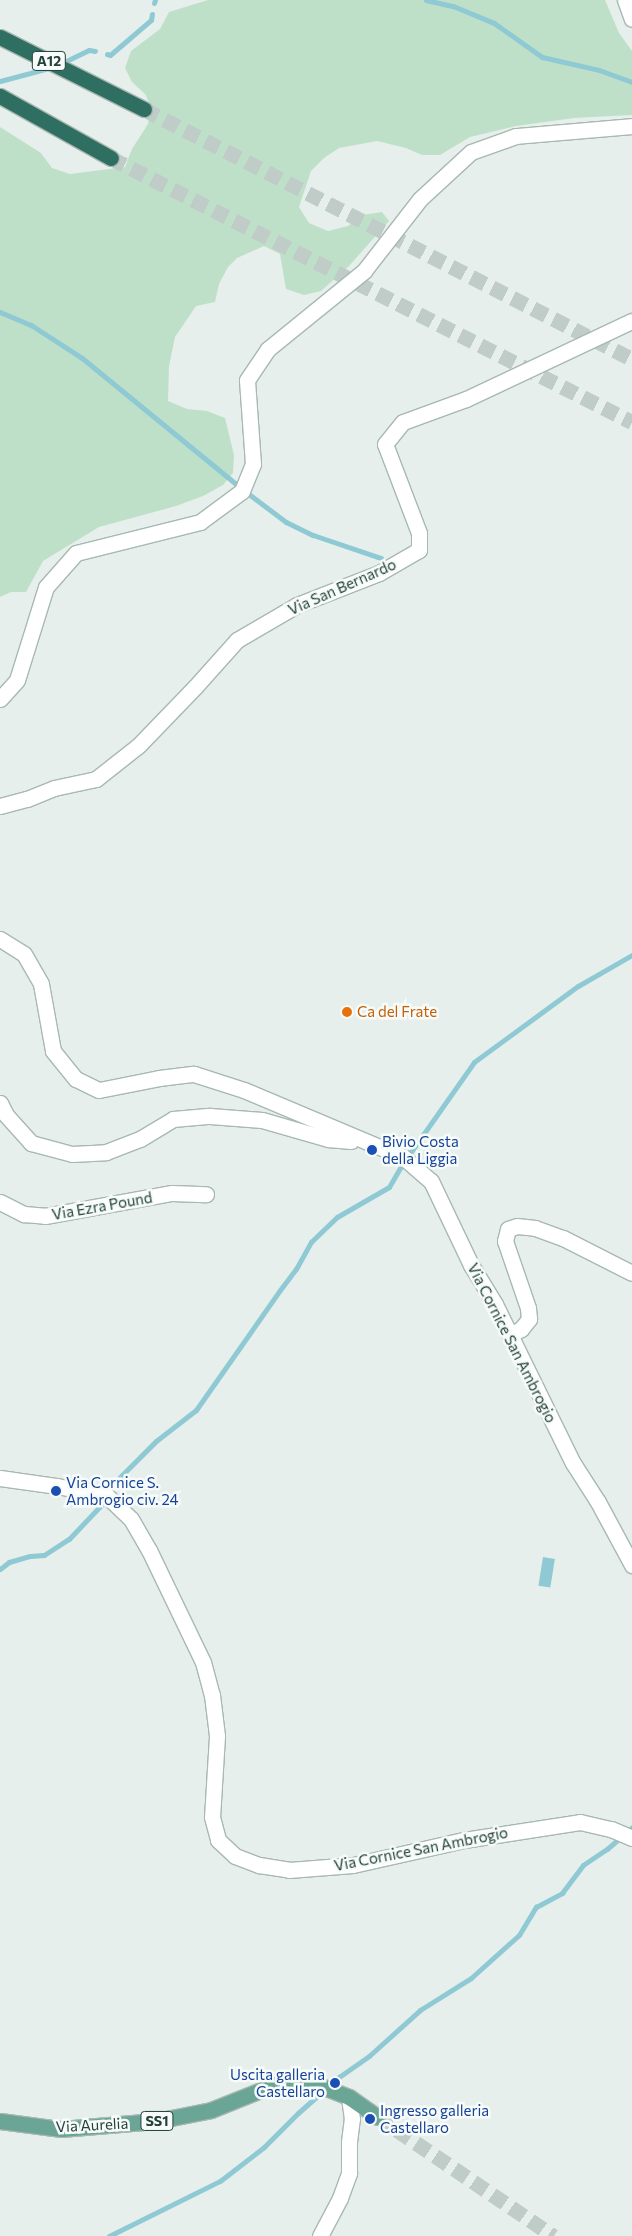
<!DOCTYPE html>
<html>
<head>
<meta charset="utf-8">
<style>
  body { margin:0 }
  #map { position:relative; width:632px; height:2236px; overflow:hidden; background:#e6efeb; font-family:Commissioner,sans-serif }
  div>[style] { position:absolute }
  .green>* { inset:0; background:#bfe0c8 }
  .water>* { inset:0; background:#8ec9d4; transform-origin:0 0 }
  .stream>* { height:5px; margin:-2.5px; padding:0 2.5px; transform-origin:2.5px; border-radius:2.5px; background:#8ec9d4 }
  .major-tunnel>* { height:15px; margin-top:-7.5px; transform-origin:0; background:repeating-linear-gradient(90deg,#bfccc8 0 15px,transparent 0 23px) }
  .highway-tunnel>* { height:15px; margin-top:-7.5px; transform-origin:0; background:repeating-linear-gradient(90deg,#bfccc8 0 15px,transparent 0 23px) }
  .roads { filter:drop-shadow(1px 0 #a8b8b2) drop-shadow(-1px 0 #a8b8b2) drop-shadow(0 1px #a8b8b2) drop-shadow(0 -1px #a8b8b2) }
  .minor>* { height:15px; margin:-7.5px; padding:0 7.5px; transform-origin:7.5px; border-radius:7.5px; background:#fff }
  .major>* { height:15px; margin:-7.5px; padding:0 7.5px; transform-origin:7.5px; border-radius:7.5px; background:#6aa596 }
  .highway>* { height:15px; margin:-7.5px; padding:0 7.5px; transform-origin:7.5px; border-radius:7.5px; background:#2f6f62 }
  .dots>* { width:14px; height:14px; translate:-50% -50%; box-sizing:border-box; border:2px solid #f7fbf9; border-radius:50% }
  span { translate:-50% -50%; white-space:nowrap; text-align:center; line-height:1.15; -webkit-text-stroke:5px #f7fbf9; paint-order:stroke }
  .shield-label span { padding:1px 4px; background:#f7fbf9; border:1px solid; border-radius:4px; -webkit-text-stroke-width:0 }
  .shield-label { font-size:14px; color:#24423a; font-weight:700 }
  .street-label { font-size:15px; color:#24423a }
  .food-label { font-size:15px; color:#c56008 }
  .left { translate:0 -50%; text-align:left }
  .transit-label { font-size:15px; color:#164399 }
  .right { translate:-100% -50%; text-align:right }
</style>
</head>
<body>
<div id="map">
  <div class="green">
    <div style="clip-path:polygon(208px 0,605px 0,619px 33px,632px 51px,632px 115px,574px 118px,516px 126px,470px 137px,440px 155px,422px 155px,406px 148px,377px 141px,339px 148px,324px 158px,311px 171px,299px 207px,309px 223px,328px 231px,348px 226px,363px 215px,382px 212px,389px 221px,349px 266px,321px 291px,304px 295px,286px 289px,280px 254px,264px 246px,237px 258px,228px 267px,219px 284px,215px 302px,196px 306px,175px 337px,169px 366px,168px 401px,187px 409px,207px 411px,225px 418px,234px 455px,233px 473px,223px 485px,203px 496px,176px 506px,99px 527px,43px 561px,26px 592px,11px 592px,0 597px,0 127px,41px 153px,52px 168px,70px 174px,125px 167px,132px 149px,148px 124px,150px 104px,145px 94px,132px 82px,125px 68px,131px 51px,160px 29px,169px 12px)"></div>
  </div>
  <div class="water">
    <div style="left:543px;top:1557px;width:12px;height:29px;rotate:9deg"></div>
  </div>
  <div class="stream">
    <div style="left:426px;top:0;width:28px;rotate:13deg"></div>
    <div style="left:453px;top:6px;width:44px;rotate:22.5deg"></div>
    <div style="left:494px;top:23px;width:59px;rotate:35.3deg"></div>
    <div style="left:542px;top:57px;width:58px;rotate:12.8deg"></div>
    <div style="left:599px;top:70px;width:35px;rotate:20deg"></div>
    <div style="left:154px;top:3px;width:3px;rotate:-72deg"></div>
    <div style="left:107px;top:54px;width:3px;rotate:18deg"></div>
    <div style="left:110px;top:55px;width:54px;rotate:-40.5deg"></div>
    <div style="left:151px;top:20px;width:6px;rotate:-81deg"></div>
    <div style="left:60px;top:64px;width:32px;rotate:-26deg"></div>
    <div style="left:89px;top:50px;width:6px;rotate:9deg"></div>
    <div style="left:0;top:81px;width:55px;rotate:-14.8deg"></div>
    <div style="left:0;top:312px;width:34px;rotate:23deg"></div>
    <div style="left:31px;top:325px;width:61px;rotate:32.9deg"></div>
    <div style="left:82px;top:358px;width:212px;rotate:39.3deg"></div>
    <div style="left:246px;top:492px;width:50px;rotate:36.9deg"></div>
    <div style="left:286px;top:522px;width:30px;rotate:26deg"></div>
    <div style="left:313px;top:535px;width:72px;rotate:18.7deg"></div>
    <div style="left:0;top:1569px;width:11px;rotate:-38deg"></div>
    <div style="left:9px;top:1562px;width:22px;rotate:-16deg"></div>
    <div style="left:30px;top:1556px;width:14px;rotate:-4deg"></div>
    <div style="left:44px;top:1555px;width:30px;rotate:-33deg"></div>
    <div style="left:69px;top:1539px;width:51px;rotate:-46.6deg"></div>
    <div style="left:104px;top:1502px;width:20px;rotate:-63deg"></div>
    <div style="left:113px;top:1484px;width:61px;rotate:-45deg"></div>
    <div style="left:156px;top:1441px;width:51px;rotate:-37.8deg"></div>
    <div style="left:196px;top:1410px;width:146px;rotate:-55deg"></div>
    <div style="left:280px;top:1290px;width:26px;rotate:-53deg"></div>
    <div style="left:296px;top:1269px;width:31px;rotate:-61deg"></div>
    <div style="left:311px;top:1242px;width:36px;rotate:-44deg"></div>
    <div style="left:337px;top:1217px;width:60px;rotate:-30deg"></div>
    <div style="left:389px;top:1187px;width:24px;rotate:-60deg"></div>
    <div style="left:401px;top:1166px;width:127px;rotate:-54.9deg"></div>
    <div style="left:474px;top:1062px;width:129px;rotate:-36.2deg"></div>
    <div style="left:578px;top:986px;width:62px;rotate:-29.9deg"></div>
    <div style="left:109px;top:2236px;width:124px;rotate:-26.4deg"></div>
    <div style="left:220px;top:2181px;width:56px;rotate:-37.7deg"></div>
    <div style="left:264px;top:2147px;width:48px;rotate:-45deg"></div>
    <div style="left:298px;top:2113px;width:55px;rotate:-41.3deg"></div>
    <div style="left:339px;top:2077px;width:37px;rotate:-35deg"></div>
    <div style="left:369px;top:2056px;width:69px;rotate:-42deg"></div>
    <div style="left:420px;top:2010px;width:60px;rotate:-32.1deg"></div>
    <div style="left:471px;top:1978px;width:64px;rotate:-41.9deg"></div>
    <div style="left:519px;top:1935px;width:33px;rotate:-59deg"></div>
    <div style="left:536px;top:1907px;width:30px;rotate:-28deg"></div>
    <div style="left:562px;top:1893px;width:35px;rotate:-53deg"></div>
    <div style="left:583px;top:1865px;width:29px;rotate:-34deg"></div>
    <div style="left:607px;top:1849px;width:33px;rotate:-41deg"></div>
  </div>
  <div class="major-tunnel">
    <div style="left:378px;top:2117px;width:212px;rotate:34.1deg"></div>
  </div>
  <div class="highway-tunnel">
    <div style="left:144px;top:109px;width:548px;rotate:27.13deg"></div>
    <div style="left:111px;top:158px;width:584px;rotate:26.87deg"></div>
  </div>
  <div class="roads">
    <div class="minor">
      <div style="left:625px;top:0;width:20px;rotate:70deg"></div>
      <div style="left:0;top:699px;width:25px;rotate:-48deg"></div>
      <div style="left:17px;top:680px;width:97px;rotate:-72.7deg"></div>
      <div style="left:46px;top:587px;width:45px;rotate:-48.6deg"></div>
      <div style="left:76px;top:553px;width:128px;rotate:-14deg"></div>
      <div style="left:200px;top:522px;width:52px;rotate:-36.4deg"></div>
      <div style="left:242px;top:491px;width:29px;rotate:-68deg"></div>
      <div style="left:253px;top:464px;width:84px;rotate:-94.1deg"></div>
      <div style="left:247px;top:380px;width:37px;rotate:-56deg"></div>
      <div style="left:268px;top:349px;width:124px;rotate:-39.1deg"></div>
      <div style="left:364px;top:271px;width:91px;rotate:-52.1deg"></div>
      <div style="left:420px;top:199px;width:69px;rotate:-42.7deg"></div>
      <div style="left:471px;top:152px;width:48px;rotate:-19.6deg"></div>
      <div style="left:516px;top:136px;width:116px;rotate:-4.9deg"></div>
      <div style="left:0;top:806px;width:28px;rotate:-15deg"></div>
      <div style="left:27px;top:799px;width:29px;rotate:-22deg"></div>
      <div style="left:54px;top:788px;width:43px;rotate:-12.1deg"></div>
      <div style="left:96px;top:779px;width:53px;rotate:-38.2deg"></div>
      <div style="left:138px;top:746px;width:82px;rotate:-46deg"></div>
      <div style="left:195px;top:687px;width:63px;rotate:-48.2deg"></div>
      <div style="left:237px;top:640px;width:69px;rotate:-30.3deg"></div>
      <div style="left:297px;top:605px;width:88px;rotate:-21.3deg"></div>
      <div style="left:379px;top:573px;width:46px;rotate:-29.9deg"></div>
      <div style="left:419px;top:550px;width:17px;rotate:-90deg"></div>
      <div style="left:419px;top:533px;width:95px;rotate:-110.9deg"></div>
      <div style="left:385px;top:444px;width:28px;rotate:-51deg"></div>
      <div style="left:403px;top:422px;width:67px;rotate:-20.1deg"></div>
      <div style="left:466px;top:399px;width:183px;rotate:-25.2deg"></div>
      <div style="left:0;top:939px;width:28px;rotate:32deg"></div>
      <div style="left:24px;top:954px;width:34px;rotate:60deg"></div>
      <div style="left:41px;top:984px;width:68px;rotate:79.8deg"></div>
      <div style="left:53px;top:1051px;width:36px;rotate:51deg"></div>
      <div style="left:76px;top:1079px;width:25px;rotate:26deg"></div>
      <div style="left:99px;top:1090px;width:61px;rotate:-11.3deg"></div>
      <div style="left:159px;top:1078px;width:35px;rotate:-7deg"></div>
      <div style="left:194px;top:1074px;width:52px;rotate:17.7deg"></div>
      <div style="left:244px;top:1090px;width:173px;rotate:22.8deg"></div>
      <div style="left:403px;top:1157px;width:37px;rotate:41deg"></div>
      <div style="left:431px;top:1181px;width:93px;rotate:64.5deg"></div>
      <div style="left:471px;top:1265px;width:46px;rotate:58.4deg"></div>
      <div style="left:495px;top:1304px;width:177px;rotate:63.9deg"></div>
      <div style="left:573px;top:1463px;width:46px;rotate:57.3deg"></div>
      <div style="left:598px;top:1502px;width:72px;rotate:61.6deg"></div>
      <div style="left:0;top:1103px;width:13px;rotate:63deg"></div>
      <div style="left:6px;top:1115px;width:38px;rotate:48deg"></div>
      <div style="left:31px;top:1143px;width:42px;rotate:15deg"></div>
      <div style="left:72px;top:1154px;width:34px;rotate:-3deg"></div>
      <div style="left:106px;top:1152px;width:36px;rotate:-21deg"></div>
      <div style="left:140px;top:1139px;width:39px;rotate:-31deg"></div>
      <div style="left:173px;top:1119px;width:37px;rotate:-5deg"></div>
      <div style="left:210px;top:1116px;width:52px;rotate:4.4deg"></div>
      <div style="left:262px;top:1120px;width:69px;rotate:16.1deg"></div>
      <div style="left:328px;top:1139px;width:23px;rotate:5deg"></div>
      <div style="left:0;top:1202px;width:27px;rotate:27deg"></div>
      <div style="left:24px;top:1214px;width:21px;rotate:5deg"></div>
      <div style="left:45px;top:1216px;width:129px;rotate:-10.3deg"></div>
      <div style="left:172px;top:1193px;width:34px;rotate:2deg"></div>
      <div style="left:510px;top:1335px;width:13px;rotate:-29deg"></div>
      <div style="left:521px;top:1329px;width:13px;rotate:-51deg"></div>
      <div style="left:529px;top:1319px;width:11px;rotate:-95deg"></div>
      <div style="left:528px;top:1308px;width:71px;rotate:-108.9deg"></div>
      <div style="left:505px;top:1241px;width:12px;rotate:-76deg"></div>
      <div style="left:508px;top:1229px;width:9px;rotate:-18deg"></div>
      <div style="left:517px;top:1226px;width:18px;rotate:6deg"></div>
      <div style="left:535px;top:1228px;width:30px;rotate:20deg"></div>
      <div style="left:563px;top:1238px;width:77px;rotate:26.9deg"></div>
      <div style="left:0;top:1478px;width:58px;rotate:8deg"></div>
      <div style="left:57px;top:1486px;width:51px;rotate:11.3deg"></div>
      <div style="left:107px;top:1496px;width:33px;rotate:44deg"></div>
      <div style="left:131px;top:1519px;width:36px;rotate:60deg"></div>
      <div style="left:149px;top:1550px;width:124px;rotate:64.3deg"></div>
      <div style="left:203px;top:1662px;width:34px;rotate:75deg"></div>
      <div style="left:212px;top:1695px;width:41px;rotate:83deg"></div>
      <div style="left:217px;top:1736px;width:81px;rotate:93.5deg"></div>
      <div style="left:212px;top:1817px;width:24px;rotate:75deg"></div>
      <div style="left:218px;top:1840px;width:23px;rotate:43deg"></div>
      <div style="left:235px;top:1856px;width:26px;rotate:21deg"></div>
      <div style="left:259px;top:1865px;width:30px;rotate:9deg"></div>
      <div style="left:289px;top:1870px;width:64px;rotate:-4.5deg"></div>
      <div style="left:353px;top:1865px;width:114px;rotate:-12.7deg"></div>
      <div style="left:464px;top:1840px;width:117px;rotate:-8.8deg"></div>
      <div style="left:580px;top:1822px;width:32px;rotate:13deg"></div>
      <div style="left:611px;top:1829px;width:23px;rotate:23deg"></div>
      <div style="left:320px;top:2236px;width:43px;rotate:-62.2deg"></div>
      <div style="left:340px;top:2198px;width:27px;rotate:-70deg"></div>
      <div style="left:349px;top:2173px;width:31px;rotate:-90deg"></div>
      <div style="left:349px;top:2142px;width:23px;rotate:-83deg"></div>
      <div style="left:352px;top:2119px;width:22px;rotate:-98deg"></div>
    </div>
    <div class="major">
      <div style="left:0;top:2121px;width:62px;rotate:7.5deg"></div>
      <div style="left:61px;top:2129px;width:95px;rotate:-4.8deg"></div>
      <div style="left:156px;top:2121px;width:56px;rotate:-11.3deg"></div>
      <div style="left:211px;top:2110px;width:75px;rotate:-21.8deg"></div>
      <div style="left:281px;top:2082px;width:27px;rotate:-2deg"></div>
      <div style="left:308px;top:2081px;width:44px;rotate:21.3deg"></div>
      <div style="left:349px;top:2097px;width:35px;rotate:35deg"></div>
    </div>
    <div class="highway">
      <div style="left:0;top:37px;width:161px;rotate:26.6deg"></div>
      <div style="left:0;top:96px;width:127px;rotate:29.2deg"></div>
    </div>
  </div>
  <div class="dots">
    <div style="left:347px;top:1012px;background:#e8710a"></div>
    <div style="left:372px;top:1150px;background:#1a4fb4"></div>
    <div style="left:56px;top:1491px;background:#1a4fb4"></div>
    <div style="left:335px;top:2083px;background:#1a4fb4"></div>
    <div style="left:370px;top:2119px;background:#1a4fb4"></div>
  </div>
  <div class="shield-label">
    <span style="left:49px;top:61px">A12</span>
    <span style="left:157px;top:2121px">SS1</span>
  </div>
  <div class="street-label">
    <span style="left:342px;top:587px;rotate:-24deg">Via San Bernardo</span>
    <span style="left:102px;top:1206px;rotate:-10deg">Via Ezra Pound</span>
    <span style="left:512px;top:1343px;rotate:63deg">Via Cornice San Ambrogio</span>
    <span style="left:421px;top:1849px;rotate:-11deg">Via Cornice San Ambrogio</span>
    <span style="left:92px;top:2125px;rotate:-3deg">Via Aurelia</span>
  </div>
  <div class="food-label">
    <span class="left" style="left:357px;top:1012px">Ca del Frate</span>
  </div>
  <div class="transit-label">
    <span class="left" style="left:382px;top:1150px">Bivio Costa<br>della Liggia</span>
    <span class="left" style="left:66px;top:1491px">Via Cornice S.<br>Ambrogio civ. 24</span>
    <span class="right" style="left:325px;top:2083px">Uscita galleria<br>Castellaro</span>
    <span class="left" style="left:380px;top:2119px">Ingresso galleria<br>Castellaro</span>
  </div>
</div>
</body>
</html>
